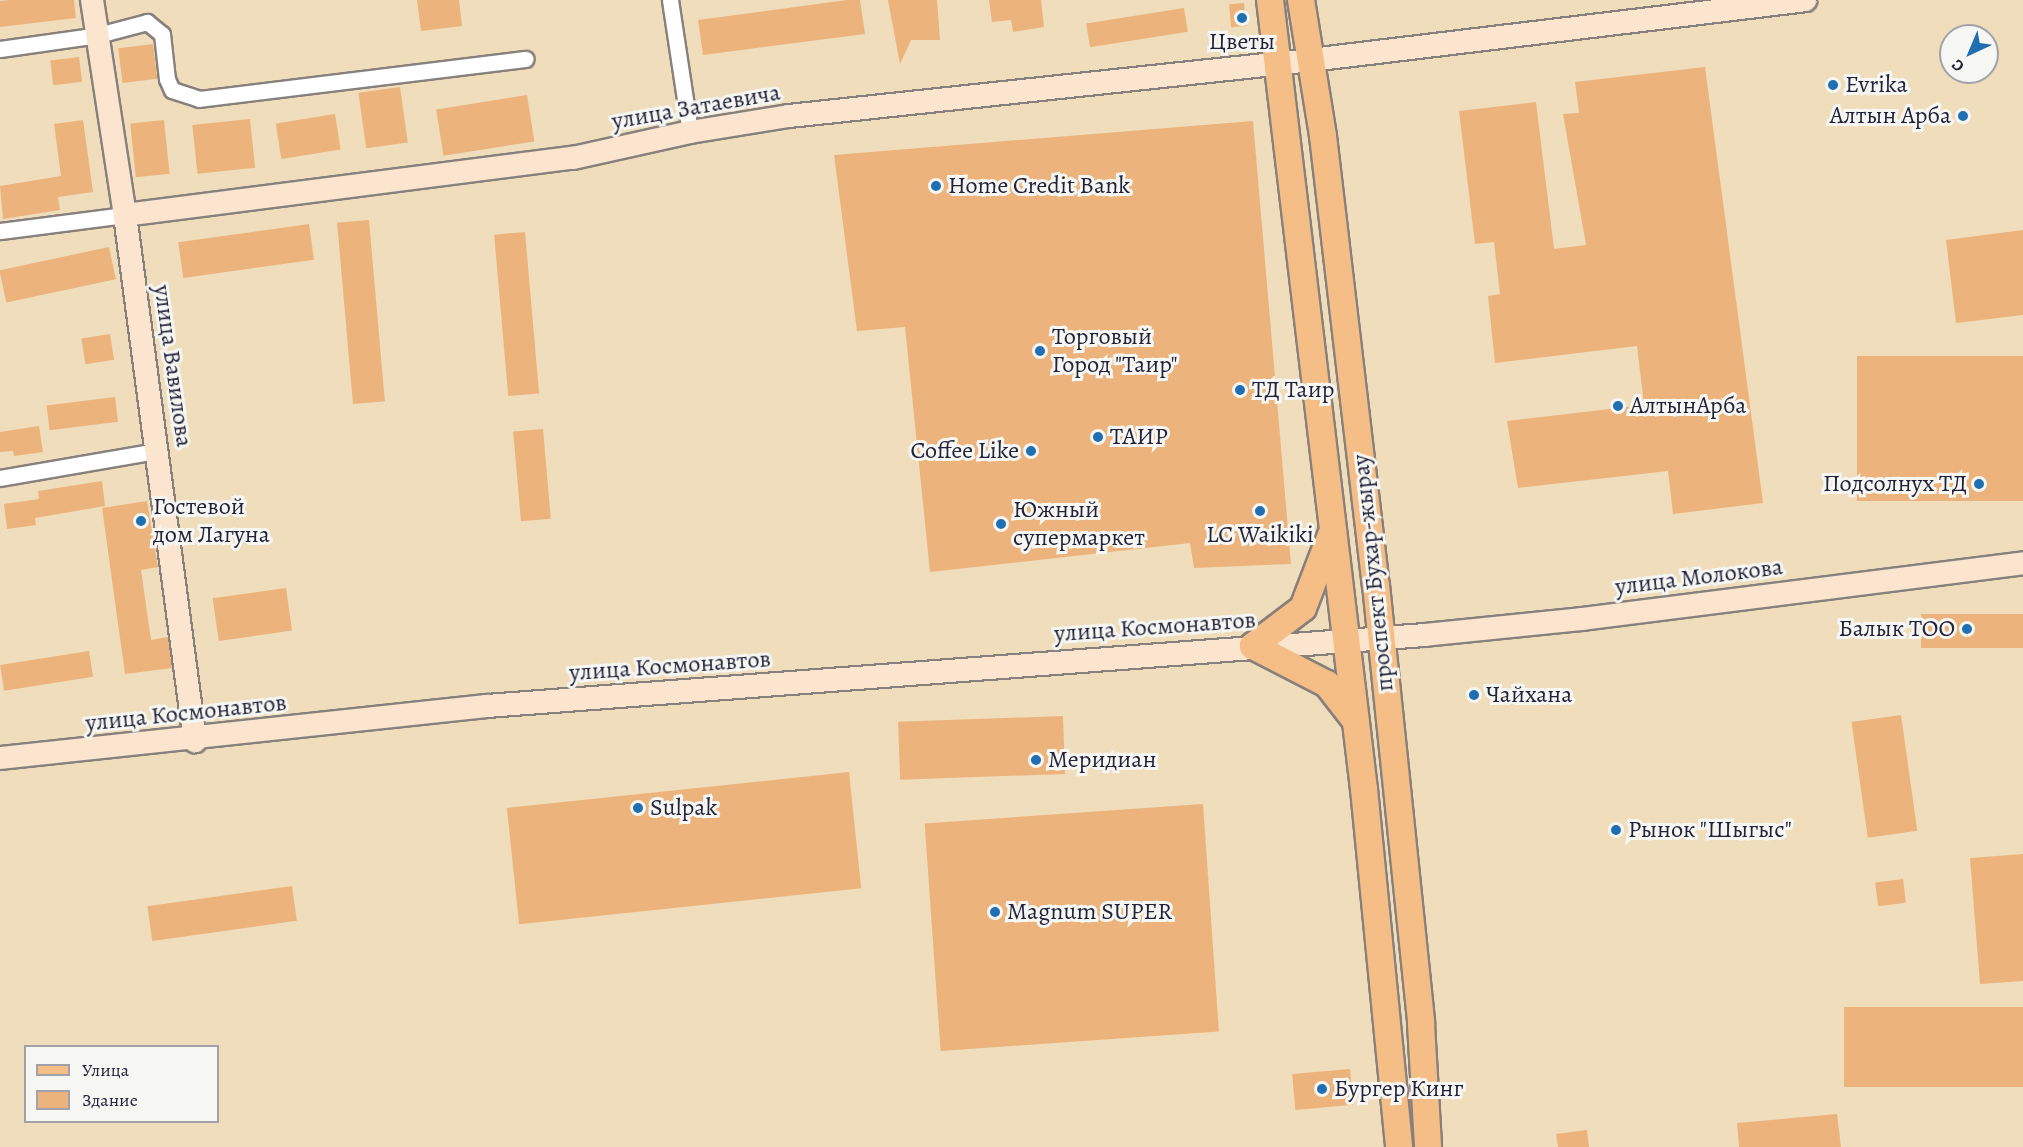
<!DOCTYPE html>
<html>
<head>
<meta charset="utf-8">
<style>
  body { margin:0 }
  #map { position:relative; width:2023px; height:1147px; overflow:hidden; background:#efddbc; font-family:Alegreya,serif }
  div>[style] { position:absolute }
  .building>* { inset:0; background:#ecb47c; transform-origin:0 0 }
  .roads { filter:drop-shadow(2px 0 #88807c) drop-shadow(-2px 0 #88807c) drop-shadow(0 2px #88807c) drop-shadow(0 -2px #88807c) }
  .street>* { height:15px; margin:-7.5px; padding:0 7.5px; transform-origin:7.5px; border-radius:7.5px; background:#fff }
  .secondary>* { height:22px; margin:-11px; padding:0 11px; transform-origin:11px; border-radius:11px; background:#fbe5cf }
  .primary>* { height:26px; margin:-13px; padding:0 13px; transform-origin:13px; border-radius:13px; background:#f6be87 }
  .dots>* { width:16px; height:16px; translate:-50% -50%; box-sizing:border-box; border:3px solid #f6f6f2; border-radius:50% }
  span { translate:-50% -50%; white-space:nowrap; text-align:center; line-height:1.15; -webkit-text-stroke:6px #f6f6f2; paint-order:stroke }
  .poi-label { font-size:24px; color:#22223b }
  .left { translate:0 -50%; text-align:left }
  .right { translate:-100% -50%; text-align:right }
  .street-label { font-size:24px; color:#22223b }
  .legend { position:absolute; left:24px; top:1045px; width:195px; height:78px; box-sizing:border-box; background:#f6f6f2; border:2px solid #a1a1a9; margin:0; padding:8px 10px; list-style:none; font-size:18px; color:#22223b }
  .legend li { display:flex; align-items:center; gap:12px; height:30px }
  .legend b { width:30px; border:2px solid #a1a1a9 }
  .north { position:absolute; left:1939px; top:24px; width:60px; height:60px; box-sizing:border-box; background:#f6f6f2; border:2px solid #a1a1a9; border-radius:50%; rotate:224deg; font-size:16px; font-weight:700; line-height:24px; text-align:center; color:#22223b }
  .north::after { content:''; display:block; margin:auto; width:21px; height:27px; background:#1f6fb2; clip-path:polygon(50% 0,100% 100%,50% 72%,0 100%) }
</style>
</head>
<body>
<div id="map">
  <div class="building">
    <div style="clip-path:polygon(9px 0,74px 0,76px 18px,0 27px,0 1px)"></div>
    <div style="clip-path:polygon(417px 0,459px 0,462px 26px,421px 31px)"></div>
    <div style="clip-path:polygon(847px 0,860px 0,865px 34px,703px 55px,698px 20px)"></div>
    <div style="clip-path:polygon(888px 0,937px 0,940px 40px,911px 40px,900px 64px)"></div>
    <div style="clip-path:polygon(989px 0,1041px 0,1044px 27px,1013px 32px,1011px 20px,992px 22px)"></div>
    <div style="left:1244px;top:3px;width:23px;height:15px;rotate:85deg"></div>
    <div style="left:1184px;top:8px;width:24px;height:99px;rotate:81deg"></div>
    <div style="left:153px;top:44px;width:35px;height:35px;rotate:83deg"></div>
    <div style="left:79px;top:57px;width:25px;height:29px;rotate:83deg"></div>
    <div style="clip-path:polygon(1705px 67px,1763px 503px,1673px 514px,1668px 471px,1518px 488px,1507px 421px,1644px 405px,1637px 346px,1495px 363px,1488px 296px,1500px 294px,1494px 242px,1475px 244px,1459px 111px,1536px 102px,1554px 249px,1586px 245px,1563px 114px,1579px 113px,1575px 82px)"></div>
    <div style="left:400px;top:87px;width:56px;height:42px;rotate:82deg"></div>
    <div style="left:527px;top:95px;width:47px;height:92px;rotate:81deg"></div>
    <div style="left:335px;top:114px;width:36px;height:60px;rotate:81deg"></div>
    <div style="left:250px;top:119px;width:49px;height:58px;rotate:84deg"></div>
    <div style="clip-path:polygon(83px 120px,93px 192px,58px 197px,60px 210px,3px 219px,0 186px,61px 176px,54px 124px)"></div>
    <div style="left:164px;top:120px;width:54px;height:34px;rotate:84deg"></div>
    <div style="clip-path:polygon(1253px 121px,1291px 564px,1194px 568px,1190px 543px,930px 572px,905px 327px,857px 331px,834px 155px)"></div>
    <div style="left:369px;top:220px;width:182px;height:32px;rotate:85deg"></div>
    <div style="left:309px;top:224px;width:36px;height:132px;rotate:82deg"></div>
    <div style="clip-path:polygon(2023px 230px,2023px 315px,1956px 323px,1946px 240px)"></div>
    <div style="left:525px;top:232px;width:162px;height:31px;rotate:85deg"></div>
    <div style="left:109px;top:247px;width:33px;height:112px;rotate:78deg"></div>
    <div style="left:110px;top:334px;width:26px;height:29px;rotate:81deg"></div>
    <div style="left:2023px;top:356px;width:145px;height:166px;rotate:90deg"></div>
    <div style="left:115px;top:397px;width:25px;height:69px;rotate:83deg"></div>
    <div style="clip-path:polygon(39px 426px,43px 452px,14px 456px,13px 451px,0 452px,0 432px)"></div>
    <div style="left:543px;top:429px;width:90px;height:30px;rotate:85deg"></div>
    <div style="clip-path:polygon(102px 481px,105px 506px,35px 518px,36px 525px,7px 529px,4px 504px,39px 499px,38px 491px)"></div>
    <div style="clip-path:polygon(147px 501px,158px 567px,141px 570px,151px 640px,168px 637px,172px 668px,125px 674px,102px 508px)"></div>
    <div style="left:286px;top:588px;width:43px;height:74px;rotate:82deg"></div>
    <div style="left:2023px;top:614px;width:34px;height:102px;rotate:90deg"></div>
    <div style="left:89px;top:651px;width:26px;height:90px;rotate:81deg"></div>
    <div style="left:1901px;top:715px;width:117px;height:50px;rotate:82deg"></div>
    <div style="left:1063px;top:716px;width:58px;height:165px;rotate:88deg"></div>
    <div style="left:849px;top:772px;width:117px;height:344px;rotate:84deg"></div>
    <div style="left:1203px;top:804px;width:228px;height:279px;rotate:86deg"></div>
    <div style="clip-path:polygon(2023px 854px,2023px 981px,1980px 984px,1970px 858px)"></div>
    <div style="left:1903px;top:879px;width:24px;height:28px;rotate:83deg"></div>
    <div style="left:292px;top:886px;width:35px;height:146px;rotate:82deg"></div>
    <div style="left:2023px;top:1007px;width:80px;height:179px;rotate:90deg"></div>
    <div style="left:1350px;top:1069px;width:36px;height:58px;rotate:85deg"></div>
    <div style="clip-path:polygon(1837px 1114px,1841px 1147px,1739px 1147px,1737px 1123px)"></div>
    <div style="clip-path:polygon(1587px 1130px,1589px 1147px,1558px 1147px,1556px 1134px)"></div>
  </div>
  <div class="roads">
    <div class="street">
      <div style="left:670px;top:0;width:134px;rotate:81.4deg"></div>
      <div style="left:0;top:49px;width:99px;rotate:-8.1deg"></div>
      <div style="left:98px;top:35px;width:51px;rotate:-14.9deg"></div>
      <div style="left:147px;top:22px;width:19px;rotate:39deg"></div>
      <div style="left:162px;top:34px;width:45px;rotate:83.7deg"></div>
      <div style="left:167px;top:79px;width:12px;rotate:66deg"></div>
      <div style="left:172px;top:90px;width:28px;rotate:18deg"></div>
      <div style="left:199px;top:99px;width:329px;rotate:-7deg"></div>
      <div style="left:0;top:231px;width:126px;rotate:-7.3deg"></div>
      <div style="left:0;top:478px;width:159px;rotate:-9.8deg"></div>
    </div>
    <div class="secondary">
      <div style="left:92px;top:0;width:218px;rotate:81.3deg"></div>
      <div style="left:125px;top:215px;width:531px;rotate:82.42deg"></div>
      <div style="left:125px;top:215px;width:452px;rotate:-7.3deg"></div>
      <div style="left:573px;top:158px;width:120px;rotate:-12.5deg"></div>
      <div style="left:690px;top:132px;width:100px;rotate:-9.2deg"></div>
      <div style="left:789px;top:116px;width:525px;rotate:-6.12deg"></div>
      <div style="left:1311px;top:60px;width:498px;rotate:-6.9deg"></div>
      <div style="left:0;top:758px;width:490px;rotate:-6.1deg"></div>
      <div style="left:487px;top:706px;width:940px;rotate:-4.33deg"></div>
      <div style="left:1424px;top:635px;width:159px;rotate:-5.8deg"></div>
      <div style="left:1582px;top:619px;width:445px;rotate:-7.2deg"></div>
    </div>
    <div class="primary">
      <div style="left:1270px;top:0;width:795px;rotate:83.21deg"></div>
      <div style="left:1364px;top:789px;width:360px;rotate:84.4deg"></div>
      <div style="left:1301px;top:0;width:138px;rotate:80.8deg"></div>
      <div style="left:1323px;top:136px;width:452px;rotate:83.3deg"></div>
      <div style="left:1376px;top:585px;width:441px;rotate:84.1deg"></div>
      <div style="left:1421px;top:1024px;width:123px;rotate:86.7deg"></div>
      <div style="left:1331px;top:535px;width:78px;rotate:111deg"></div>
      <div style="left:1303px;top:608px;width:63px;rotate:142.8deg"></div>
      <div style="left:1253px;top:646px;width:83px;rotate:27.2deg"></div>
      <div style="left:1327px;top:684px;width:46px;rotate:52.1deg"></div>
    </div>
  </div>
  <div class="dots">
    <div style="left:1242px;top:18px;background:#1f6fb2"></div>
    <div style="left:1833px;top:85px;background:#1f6fb2"></div>
    <div style="left:1963px;top:116px;background:#1f6fb2"></div>
    <div style="left:936px;top:186px;background:#1f6fb2"></div>
    <div style="left:1040px;top:351px;background:#1f6fb2"></div>
    <div style="left:1240px;top:390px;background:#1f6fb2"></div>
    <div style="left:1618px;top:406px;background:#1f6fb2"></div>
    <div style="left:1098px;top:437px;background:#1f6fb2"></div>
    <div style="left:1031px;top:451px;background:#1f6fb2"></div>
    <div style="left:1979px;top:484px;background:#1f6fb2"></div>
    <div style="left:1260px;top:511px;background:#1f6fb2"></div>
    <div style="left:141px;top:521px;background:#1f6fb2"></div>
    <div style="left:1001px;top:524px;background:#1f6fb2"></div>
    <div style="left:1967px;top:629px;background:#1f6fb2"></div>
    <div style="left:1474px;top:695px;background:#1f6fb2"></div>
    <div style="left:1036px;top:760px;background:#1f6fb2"></div>
    <div style="left:638px;top:808px;background:#1f6fb2"></div>
    <div style="left:1616px;top:830px;background:#1f6fb2"></div>
    <div style="left:995px;top:912px;background:#1f6fb2"></div>
    <div style="left:1322px;top:1089px;background:#1f6fb2"></div>
  </div>
  <div class="poi-label">
    <span style="left:1242px;top:42px">Цветы</span>
    <span class="left" style="left:1845px;top:85px">Evrika</span>
    <span class="right" style="left:1951px;top:116px">Алтын Арба</span>
    <span class="left" style="left:948px;top:186px">Home Credit Bank</span>
    <span class="left" style="left:1052px;top:351px">Торговый<br>Город "Таир"</span>
    <span class="left" style="left:1252px;top:390px">ТД Таир</span>
    <span class="left" style="left:1630px;top:406px">АлтынАрба</span>
    <span class="left" style="left:1110px;top:437px">ТАИР</span>
    <span class="right" style="left:1019px;top:451px">Coffee Like</span>
    <span class="right" style="left:1967px;top:484px">Подсолнух ТД</span>
    <span class="left" style="left:153px;top:521px">Гостевой<br>дом Лагуна</span>
    <span class="left" style="left:1013px;top:524px">Южный<br>супермаркет</span>
    <span style="left:1260px;top:535px">LC Waikiki</span>
    <span class="right" style="left:1955px;top:629px">Балык ТОО</span>
    <span class="left" style="left:1486px;top:695px">Чайхана</span>
    <span class="left" style="left:1048px;top:760px">Меридиан</span>
    <span class="left" style="left:650px;top:808px">Sulpak</span>
    <span class="left" style="left:1628px;top:830px">Рынок "Шыгыс"</span>
    <span class="left" style="left:1007px;top:912px">Magnum SUPER</span>
    <span class="left" style="left:1334px;top:1089px">Бургер Кинг</span>
  </div>
  <div class="street-label">
    <span style="left:696px;top:107px;rotate:-10deg">улица Затаевича</span>
    <span style="left:173px;top:366px;rotate:82deg">улица Вавилова</span>
    <span style="left:1373px;top:573px;rotate:-96deg">проспект Бухар-жырау</span>
    <span style="left:1699px;top:577px;rotate:-7deg">улица Молокова</span>
    <span style="left:1155px;top:627px;rotate:-4deg">улица Космонавтов</span>
    <span style="left:670px;top:666px;rotate:-4deg">улица Космонавтов</span>
    <span style="left:186px;top:713px;rotate:-6deg">улица Космонавтов</span>
  </div>
  <ul class="legend">
  <li><b style="height:8px;background:#f6be87"></b>Улица</li>
  <li><b style="height:16px;background:#ecb47c"></b>Здание</li>
  </ul>
  <div class="north">С</div>
</div>
</body>
</html>
